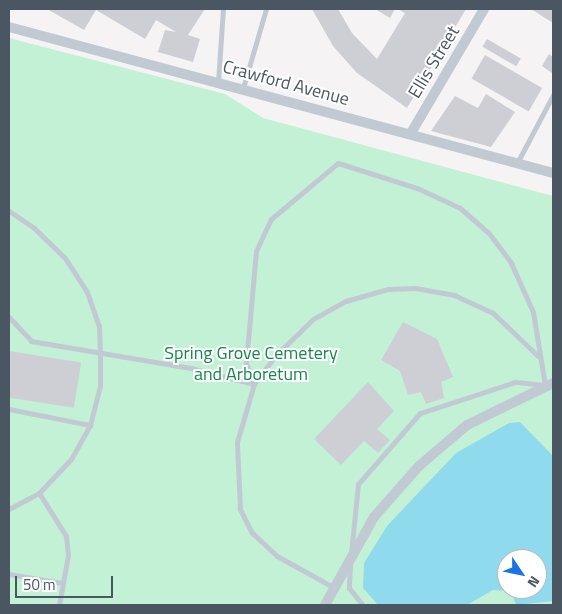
<!DOCTYPE html>
<html>
<head>
<meta charset="utf-8">
<style>
  body { margin:0 }
  #map { position:relative; width:562px; height:614px; overflow:hidden; background:#f5f3f3; font-family:"Titillium Web",sans-serif }
  div>[style] { position:absolute }
  .green>* { inset:0; background:#c3f1d5 }
  .water>* { inset:0; background:#90daee }
  .building>* { inset:0; background:#cdcfd5; transform-origin:0 0 }
  .lane>* { height:5px; margin:-2.5px; padding:0 2.5px; transform-origin:2.5px; border-radius:2.5px; background:#c1cad2 }
  .street>* { height:10px; margin:-5px; padding:0 5px; transform-origin:5px; border-radius:5px; background:#c1cad2 }
  span { translate:-50% -50%; white-space:nowrap; text-align:center; line-height:1.15; -webkit-text-stroke:4px #fff; paint-order:stroke }
  .street-label { font-size:18px; color:#4a5661 }
  .park-label { font-size:18px; color:#17864f }
  .frame { position:absolute; inset:0; border:10px solid #4a5661; pointer-events:none }
  .north { position:absolute; left:497px; top:549px; width:50px; height:50px; box-sizing:border-box; background:#fff; border:1px solid #b7bbc0; border-radius:50%; rotate:124deg; font-size:14px; font-weight:700; line-height:20px; text-align:center; color:#4a5661 }
  .north::after { content:''; display:block; margin:auto; width:18px; height:22px; background:#1a73e8; clip-path:polygon(50% 0,100% 100%,50% 72%,0 100%) }
  .scale { position:absolute; left:15px; top:576px; width:98px; height:22px; box-sizing:border-box; border:2px solid #4a5661; border-top:0; padding-left:6px; font-size:15px; line-height:18px; white-space:nowrap; color:#4a5661; -webkit-text-stroke:4px #fff; paint-order:stroke }
</style>
</head>
<body>
<div id="map">
  <div class="green">
    <div style="clip-path:polygon(evenodd,9px 38px,225px 94px,263px 118px,553px 196px,553px 605px,9px 605px,9px 38px,507px 559px,537px 559px,537px 589px,507px 589px,507px 559px)"></div>
  </div>
  <div class="water">
    <div style="clip-path:polygon(evenodd,520px 422px,553px 456px,553px 601px,516px 605px,511px 591px,493px 590px,467px 605px,378px 605px,363px 588px,364px 563px,387px 526px,456px 453px,509px 423px,520px 422px,507px 559px,537px 559px,537px 589px,507px 589px,507px 559px)"></div>
  </div>
  <div class="building">
    <div style="clip-path:polygon(47px 9px,205px 9px,188px 35px,200px 39px,193px 62px,158px 52px,165px 30px,176px 32px,156px 20px,145px 39px,96px 10px,84px 30px)"></div>
    <div style="clip-path:polygon(312px 9px,338px 9px,352px 33px,377px 59px,405px 13px,398px 9px,466px 9px,407px 108px,357px 73px,333px 46px)"></div>
    <div style="clip-path:polygon(375px 9px,395px 9px,390px 18px)"></div>
    <div style="clip-path:polygon(531px 9px,553px 9px,553px 23px)"></div>
    <div style="left:487px;top:39px;width:39px;height:9px;rotate:30deg"></div>
    <div style="clip-path:polygon(549px 54px,553px 57px,552px 73px,542px 66px)"></div>
    <div style="left:485px;top:55px;width:66px;height:27px;rotate:30deg"></div>
    <div style="clip-path:polygon(486px 94px,515px 112px,491px 147px,431px 131px,455px 96px,478px 108px)"></div>
    <div style="clip-path:polygon(403px 322px,437px 339px,453px 377px,441px 382px,444px 398px,426px 404px,421px 392px,408px 395px,400px 371px,381px 360px)"></div>
    <div style="left:9px;top:351px;width:73px;height:46px;rotate:9deg"></div>
    <div style="clip-path:polygon(368px 382px,394px 411px,377px 429px,390px 440px,378px 453px,364px 441px,341px 465px,314px 439px)"></div>
  </div>
  <div class="lane">
    <div style="left:218px;top:82px;width:73px;rotate:-86.1deg"></div>
    <div style="left:243px;top:88px;width:82px;rotate:-73.8deg"></div>
    <div style="left:517px;top:163px;width:77px;rotate:-62.1deg"></div>
    <div style="left:9px;top:211px;width:30px;rotate:34deg"></div>
    <div style="left:34px;top:228px;width:43px;rotate:44.1deg"></div>
    <div style="left:65px;top:258px;width:40px;rotate:57.1deg"></div>
    <div style="left:87px;top:292px;width:36px;rotate:71deg"></div>
    <div style="left:99px;top:326px;width:29px;rotate:88deg"></div>
    <div style="left:100px;top:355px;width:31px;rotate:90deg"></div>
    <div style="left:100px;top:386px;width:40px;rotate:104.4deg"></div>
    <div style="left:90px;top:425px;width:39px;rotate:119deg"></div>
    <div style="left:71px;top:459px;width:47px;rotate:133.3deg"></div>
    <div style="left:39px;top:493px;width:34px;rotate:152deg"></div>
    <div style="left:9px;top:317px;width:33px;rotate:47deg"></div>
    <div style="left:31px;top:341px;width:162px;rotate:9.6deg"></div>
    <div style="left:191px;top:368px;width:65px;rotate:14.3deg"></div>
    <div style="left:254px;top:384px;width:22px;rotate:-111deg"></div>
    <div style="left:246px;top:363px;width:112px;rotate:-84.9deg"></div>
    <div style="left:256px;top:251px;width:35px;rotate:-65deg"></div>
    <div style="left:271px;top:219px;width:87px;rotate:-39.9deg"></div>
    <div style="left:338px;top:163px;width:83px;rotate:17.6deg"></div>
    <div style="left:417px;top:188px;width:47px;rotate:24.9deg"></div>
    <div style="left:460px;top:208px;width:37px;rotate:41deg"></div>
    <div style="left:488px;top:232px;width:39px;rotate:53deg"></div>
    <div style="left:511px;top:263px;width:54px;rotate:65.8deg"></div>
    <div style="left:533px;top:312px;width:74px;rotate:80.7deg"></div>
    <div style="left:545px;top:385px;width:30px;rotate:-174deg"></div>
    <div style="left:515px;top:382px;width:100px;rotate:161.9deg"></div>
    <div style="left:420px;top:413px;width:94px;rotate:131.1deg"></div>
    <div style="left:358px;top:484px;width:69px;rotate:95.8deg"></div>
    <div style="left:9px;top:409px;width:83px;rotate:11.2deg"></div>
    <div style="left:39px;top:493px;width:51px;rotate:57.9deg"></div>
    <div style="left:66px;top:536px;width:19px;rotate:84deg"></div>
    <div style="left:68px;top:555px;width:51px;rotate:100.2deg"></div>
    <div style="left:350px;top:566px;width:22px;rotate:93deg"></div>
    <div style="left:349px;top:588px;width:22px;rotate:51deg"></div>
    <div style="left:9px;top:574px;width:54px;rotate:9.6deg"></div>
    <div style="left:333px;top:587px;width:64px;rotate:-151deg"></div>
    <div style="left:277px;top:556px;width:34px;rotate:-137deg"></div>
    <div style="left:252px;top:533px;width:27px;rotate:-117deg"></div>
    <div style="left:240px;top:509px;width:67px;rotate:-92.6deg"></div>
    <div style="left:237px;top:442px;width:60px;rotate:-73.7deg"></div>
    <div style="left:254px;top:384px;width:35px;rotate:-53deg"></div>
    <div style="left:275px;top:356px;width:53px;rotate:-44.2deg"></div>
    <div style="left:313px;top:319px;width:38px;rotate:-29deg"></div>
    <div style="left:346px;top:301px;width:44px;rotate:-15.9deg"></div>
    <div style="left:388px;top:289px;width:27px;rotate:-2deg"></div>
    <div style="left:415px;top:288px;width:40px;rotate:10deg"></div>
    <div style="left:454px;top:295px;width:43px;rotate:24.8deg"></div>
    <div style="left:493px;top:313px;width:64px;rotate:43.7deg"></div>
  </div>
  <div class="street">
    <div style="left:9px;top:27px;width:563px;rotate:15.02deg"></div>
    <div style="left:411px;top:133px;width:144px;rotate:-59.5deg"></div>
    <div style="left:325px;top:605px;width:101px;rotate:-60.9deg"></div>
    <div style="left:374px;top:517px;width:68px;rotate:-48.6deg"></div>
    <div style="left:419px;top:466px;width:63px;rotate:-40.5deg"></div>
    <div style="left:467px;top:425px;width:96px;rotate:-26deg"></div>
  </div>
  <div class="street-label">
    <span style="left:434px;top:62px;rotate:-59deg">Ellis Street</span>
    <span style="left:286px;top:83px;rotate:15deg">Crawford Avenue</span>
  </div>
  <div class="park-label">
    <span style="left:251px;top:364px">Spring Grove Cemetery<br>and Arboretum</span>
  </div>
  <div class="frame"></div>
  <div class="north">N</div>
  <div class="scale">50 m</div>
</div>
</body>
</html>
